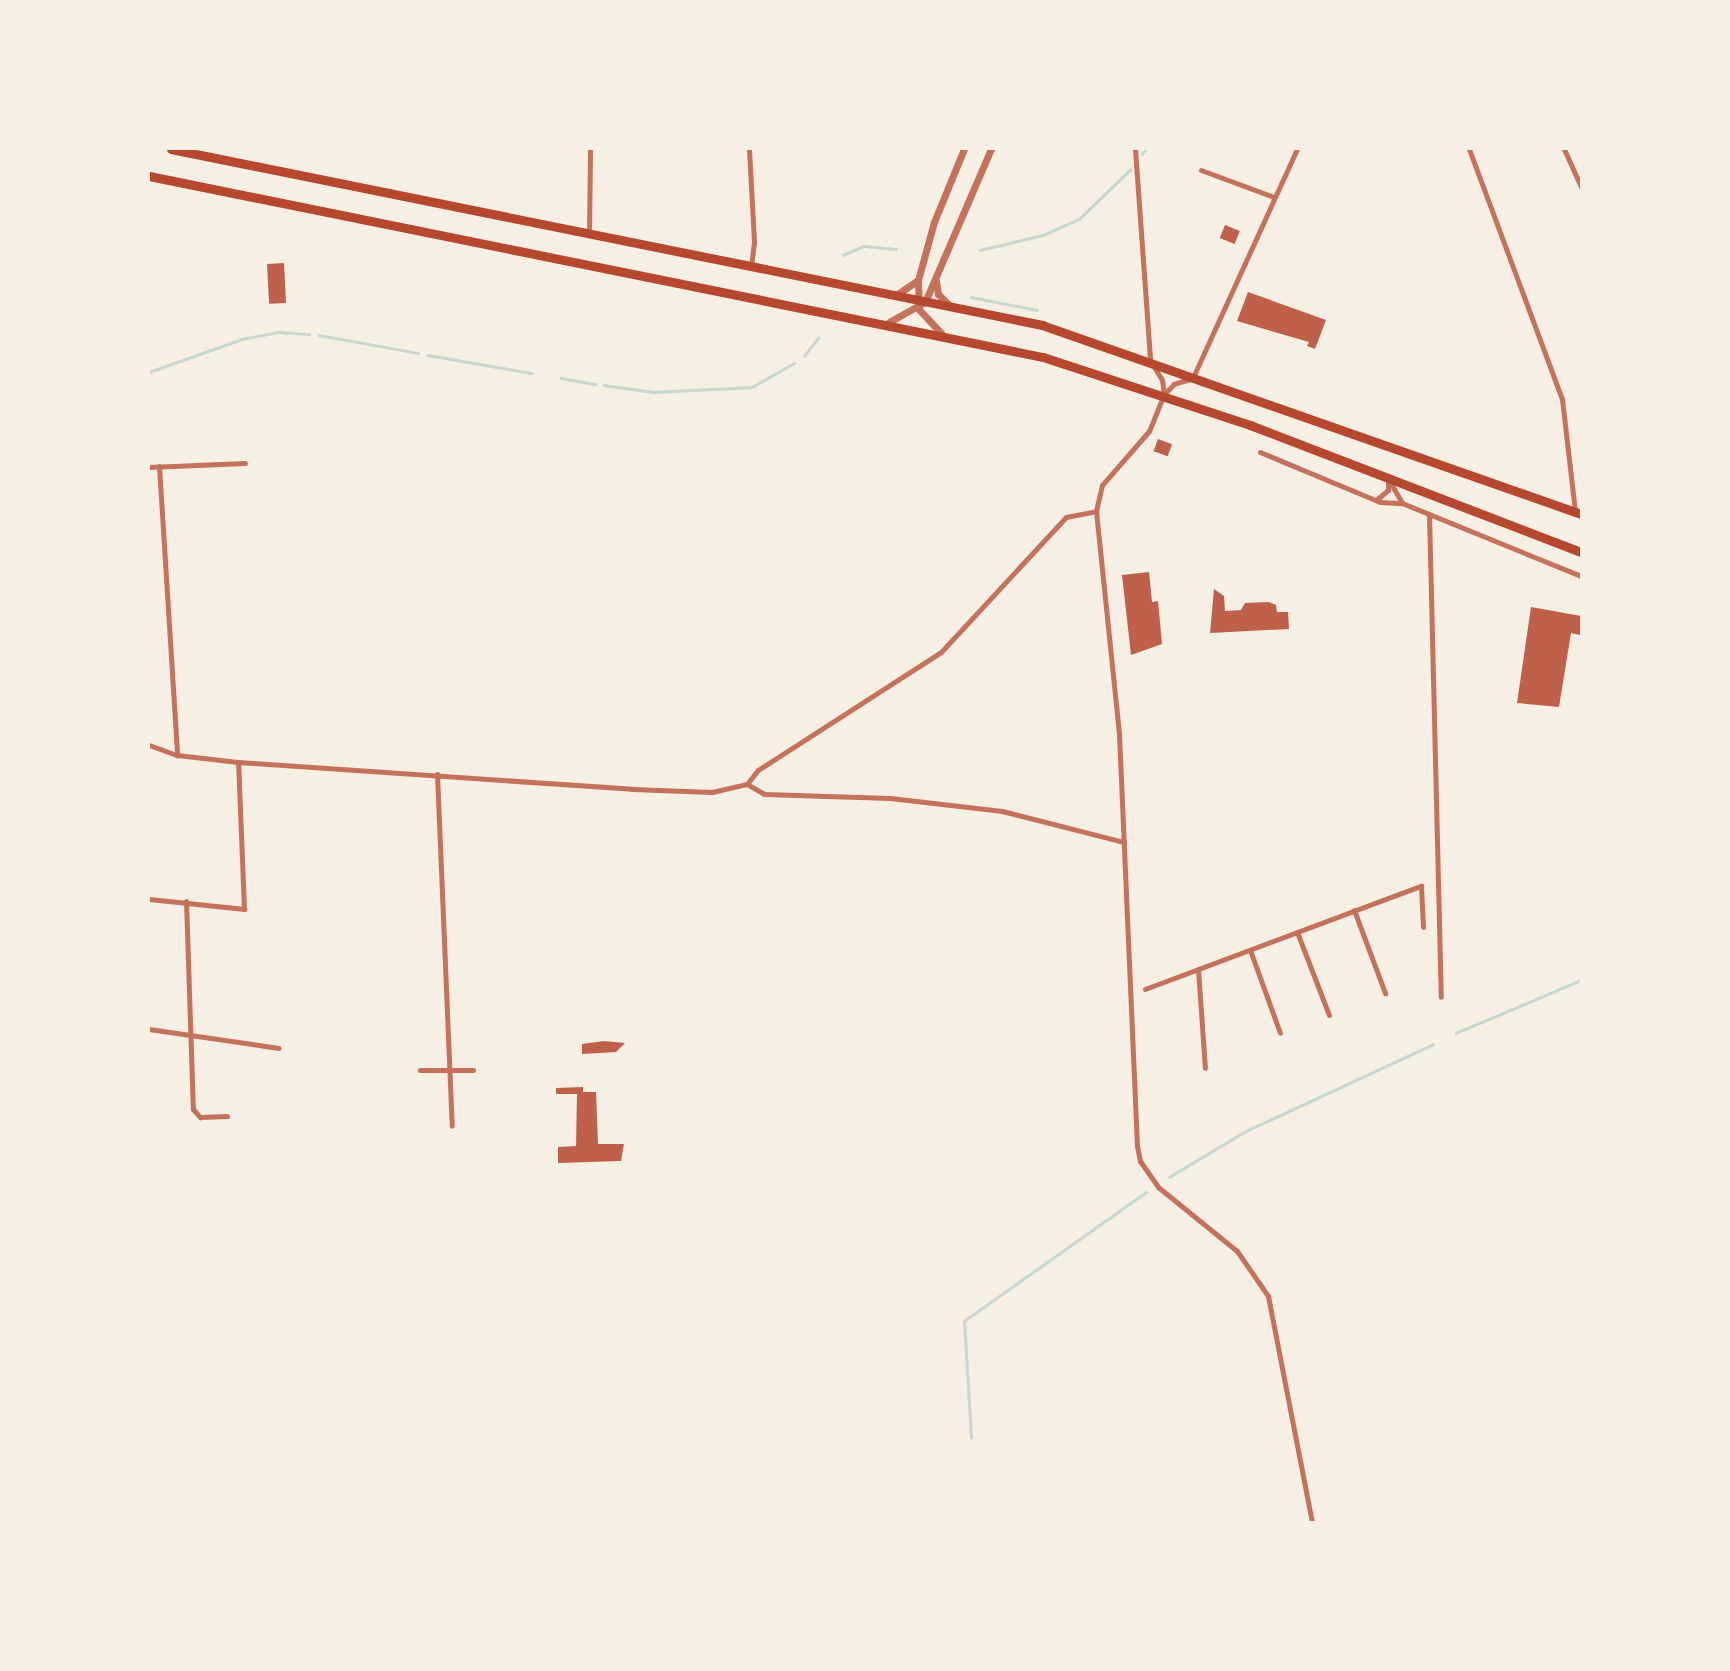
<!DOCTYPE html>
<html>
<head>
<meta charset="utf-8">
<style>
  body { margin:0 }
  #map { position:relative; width:1730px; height:1671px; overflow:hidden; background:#f6efe4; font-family:"Archivo Narrow",sans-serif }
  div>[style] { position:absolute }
  .stream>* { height:2.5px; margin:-1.25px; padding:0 1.25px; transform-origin:1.25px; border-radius:1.25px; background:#c9d6d2 }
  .building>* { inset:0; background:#bf614a; transform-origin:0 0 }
  .minor>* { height:5px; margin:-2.5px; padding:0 2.5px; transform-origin:2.5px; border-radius:2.5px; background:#c5725c }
  .tertiary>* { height:7px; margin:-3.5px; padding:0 3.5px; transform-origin:3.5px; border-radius:3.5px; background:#c5725c }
  .primary>* { height:9px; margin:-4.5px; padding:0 4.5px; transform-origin:4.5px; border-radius:4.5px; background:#b5482f }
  span { translate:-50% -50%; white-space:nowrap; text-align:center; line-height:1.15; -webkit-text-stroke:5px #f6efe4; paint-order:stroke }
  .frame { position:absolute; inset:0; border:150px solid #f6efe4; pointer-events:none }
</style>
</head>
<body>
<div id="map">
  <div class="stream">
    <div style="left:1142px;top:154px;width:6px;rotate:-51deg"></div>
    <div style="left:980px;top:250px;width:65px;rotate:-13.4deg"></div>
    <div style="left:1043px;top:235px;width:39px;rotate:-24deg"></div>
    <div style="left:1079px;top:219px;width:71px;rotate:-43.9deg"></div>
    <div style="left:843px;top:255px;width:22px;rotate:-24deg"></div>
    <div style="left:863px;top:246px;width:33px;rotate:5deg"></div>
    <div style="left:971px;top:297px;width:67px;rotate:11.1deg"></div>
    <div style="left:319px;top:335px;width:101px;rotate:10.3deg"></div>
    <div style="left:428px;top:355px;width:105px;rotate:9.9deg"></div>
    <div style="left:804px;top:356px;width:23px;rotate:-52deg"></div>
    <div style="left:149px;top:372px;width:99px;rotate:-19.5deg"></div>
    <div style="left:242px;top:339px;width:38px;rotate:-11deg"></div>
    <div style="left:279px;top:332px;width:30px;rotate:4deg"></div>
    <div style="left:561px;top:378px;width:35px;rotate:10deg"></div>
    <div style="left:604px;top:385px;width:49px;rotate:8.1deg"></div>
    <div style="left:653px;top:392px;width:99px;rotate:-2.9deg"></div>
    <div style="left:752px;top:387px;width:48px;rotate:-29.7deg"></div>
    <div style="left:1456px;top:1033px;width:136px;rotate:-23deg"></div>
    <div style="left:1169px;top:1177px;width:90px;rotate:-30.9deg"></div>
    <div style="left:1246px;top:1131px;width:206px;rotate:-24.9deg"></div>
    <div style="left:971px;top:1438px;width:117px;rotate:-93.4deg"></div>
    <div style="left:964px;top:1321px;width:223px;rotate:-35.3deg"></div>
  </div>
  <div class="building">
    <div style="left:1225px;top:225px;width:16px;height:14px;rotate:22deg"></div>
    <div style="left:284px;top:263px;width:40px;height:17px;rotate:87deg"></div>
    <div style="clip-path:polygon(1248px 292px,1326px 320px,1315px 349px,1307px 346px,1309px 342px,1237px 321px)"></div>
    <div style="left:1158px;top:439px;width:15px;height:13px;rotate:20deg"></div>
    <div style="clip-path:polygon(1149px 572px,1152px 602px,1158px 601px,1162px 644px,1131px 655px,1122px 575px)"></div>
    <div style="clip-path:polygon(1214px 589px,1224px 596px,1225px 611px,1241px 610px,1245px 603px,1269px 602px,1276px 605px,1277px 612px,1288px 612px,1289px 629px,1210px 633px)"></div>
    <div style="clip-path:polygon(1531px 607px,1581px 616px,1580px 635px,1571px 633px,1559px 707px,1517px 703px)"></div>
    <div style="clip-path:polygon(604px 1041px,625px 1043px,616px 1052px,582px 1054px,582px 1044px)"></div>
    <div style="clip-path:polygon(583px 1087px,583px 1092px,596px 1092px,598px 1144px,624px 1144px,621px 1161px,558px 1163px,558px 1147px,576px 1146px,577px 1094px,556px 1094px,556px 1088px)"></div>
  </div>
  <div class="minor">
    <div style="left:749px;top:149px;width:93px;rotate:86.9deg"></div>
    <div style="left:754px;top:242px;width:25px;rotate:97deg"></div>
    <div style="left:1135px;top:149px;width:212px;rotate:85.9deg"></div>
    <div style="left:1469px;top:149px;width:267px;rotate:69.6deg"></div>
    <div style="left:1562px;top:399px;width:114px;rotate:83.4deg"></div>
    <div style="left:1564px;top:149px;width:42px;rotate:65.9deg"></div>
    <div style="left:1201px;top:170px;width:78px;rotate:20.3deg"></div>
    <div style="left:589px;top:233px;width:84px;rotate:-89.3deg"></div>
    <div style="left:1153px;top:365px;width:17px;rotate:59deg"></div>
    <div style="left:1162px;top:380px;width:14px;rotate:82deg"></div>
    <div style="left:1194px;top:375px;width:248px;rotate:-65.5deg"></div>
    <div style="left:1190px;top:379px;width:17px;rotate:163deg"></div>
    <div style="left:1174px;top:384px;width:14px;rotate:135deg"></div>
    <div style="left:1164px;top:394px;width:40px;rotate:112deg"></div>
    <div style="left:1149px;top:431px;width:72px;rotate:131deg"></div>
    <div style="left:1102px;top:485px;width:27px;rotate:103deg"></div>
    <div style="left:1096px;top:511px;width:224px;rotate:84.1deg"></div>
    <div style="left:1119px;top:734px;width:412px;rotate:87.5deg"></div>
    <div style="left:1137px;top:1146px;width:15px;rotate:79deg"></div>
    <div style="left:1140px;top:1161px;width:32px;rotate:55deg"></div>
    <div style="left:1158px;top:1187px;width:102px;rotate:39deg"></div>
    <div style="left:1237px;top:1251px;width:55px;rotate:55.4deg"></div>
    <div style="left:1268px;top:1296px;width:230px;rotate:79deg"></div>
    <div style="left:1260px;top:452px;width:130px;rotate:22.6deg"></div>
    <div style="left:1380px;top:502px;width:22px;rotate:3deg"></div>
    <div style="left:1402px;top:503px;width:193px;rotate:22.2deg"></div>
    <div style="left:159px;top:466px;width:290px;rotate:86.4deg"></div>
    <div style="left:149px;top:467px;width:96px;rotate:-2.4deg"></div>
    <div style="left:1390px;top:482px;width:24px;rotate:60deg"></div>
    <div style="left:1376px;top:500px;width:16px;rotate:-40deg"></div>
    <div style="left:1388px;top:490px;width:12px;rotate:-90deg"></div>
    <div style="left:1429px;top:514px;width:483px;rotate:88.6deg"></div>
    <div style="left:149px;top:745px;width:30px;rotate:20deg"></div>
    <div style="left:177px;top:755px;width:61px;rotate:6.5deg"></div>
    <div style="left:238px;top:762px;width:395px;rotate:3.9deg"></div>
    <div style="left:632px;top:789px;width:80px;rotate:2.1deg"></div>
    <div style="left:712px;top:792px;width:36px;rotate:-13deg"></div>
    <div style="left:437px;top:774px;width:352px;rotate:87.6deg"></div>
    <div style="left:747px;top:784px;width:18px;rotate:-52deg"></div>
    <div style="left:758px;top:770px;width:218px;rotate:-32.8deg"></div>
    <div style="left:941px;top:652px;width:184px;rotate:-47.2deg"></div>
    <div style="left:1066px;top:517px;width:31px;rotate:-11deg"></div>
    <div style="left:747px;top:784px;width:20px;rotate:30deg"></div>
    <div style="left:764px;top:794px;width:126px;rotate:1.8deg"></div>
    <div style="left:890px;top:798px;width:113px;rotate:6.6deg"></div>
    <div style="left:1002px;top:811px;width:126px;rotate:14.3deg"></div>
    <div style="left:149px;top:899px;width:96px;rotate:6deg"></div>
    <div style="left:244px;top:909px;width:147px;rotate:-92.3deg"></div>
    <div style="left:186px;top:901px;width:208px;rotate:88.1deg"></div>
    <div style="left:193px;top:1109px;width:11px;rotate:49deg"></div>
    <div style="left:200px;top:1117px;width:27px;rotate:-2deg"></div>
    <div style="left:1354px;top:910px;width:89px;rotate:69.5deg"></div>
    <div style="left:1297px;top:932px;width:89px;rotate:68.9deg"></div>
    <div style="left:1250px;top:950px;width:88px;rotate:70.1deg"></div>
    <div style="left:1198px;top:969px;width:99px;rotate:86deg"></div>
    <div style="left:1145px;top:989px;width:295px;rotate:-20.5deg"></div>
    <div style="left:1421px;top:886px;width:41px;rotate:87.2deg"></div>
    <div style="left:149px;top:1029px;width:131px;rotate:8.3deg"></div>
    <div style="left:420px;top:1070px;width:53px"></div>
  </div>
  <div class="tertiary">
    <div style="left:936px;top:281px;width:13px;rotate:81deg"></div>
    <div style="left:938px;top:294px;width:17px;rotate:45deg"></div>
    <div style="left:896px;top:295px;width:25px;rotate:-34deg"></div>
    <div style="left:889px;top:322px;width:41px;rotate:-29.1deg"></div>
    <div style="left:925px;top:302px;width:167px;rotate:-66.7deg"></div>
    <div style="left:941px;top:333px;width:33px;rotate:-133deg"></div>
    <div style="left:919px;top:309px;width:29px;rotate:-92deg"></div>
    <div style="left:918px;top:280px;width:60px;rotate:-74.6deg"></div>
    <div style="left:934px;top:222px;width:79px;rotate:-67.7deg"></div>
  </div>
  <div class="primary">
    <div style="left:171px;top:149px;width:889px;rotate:11.42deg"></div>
    <div style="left:1042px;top:325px;width:571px;rotate:19.32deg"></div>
    <div style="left:149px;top:176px;width:912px;rotate:11.45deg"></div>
    <div style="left:1043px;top:357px;width:218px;rotate:18.2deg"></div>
    <div style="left:1250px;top:425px;width:355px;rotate:21deg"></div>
  </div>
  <div class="frame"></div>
</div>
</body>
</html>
